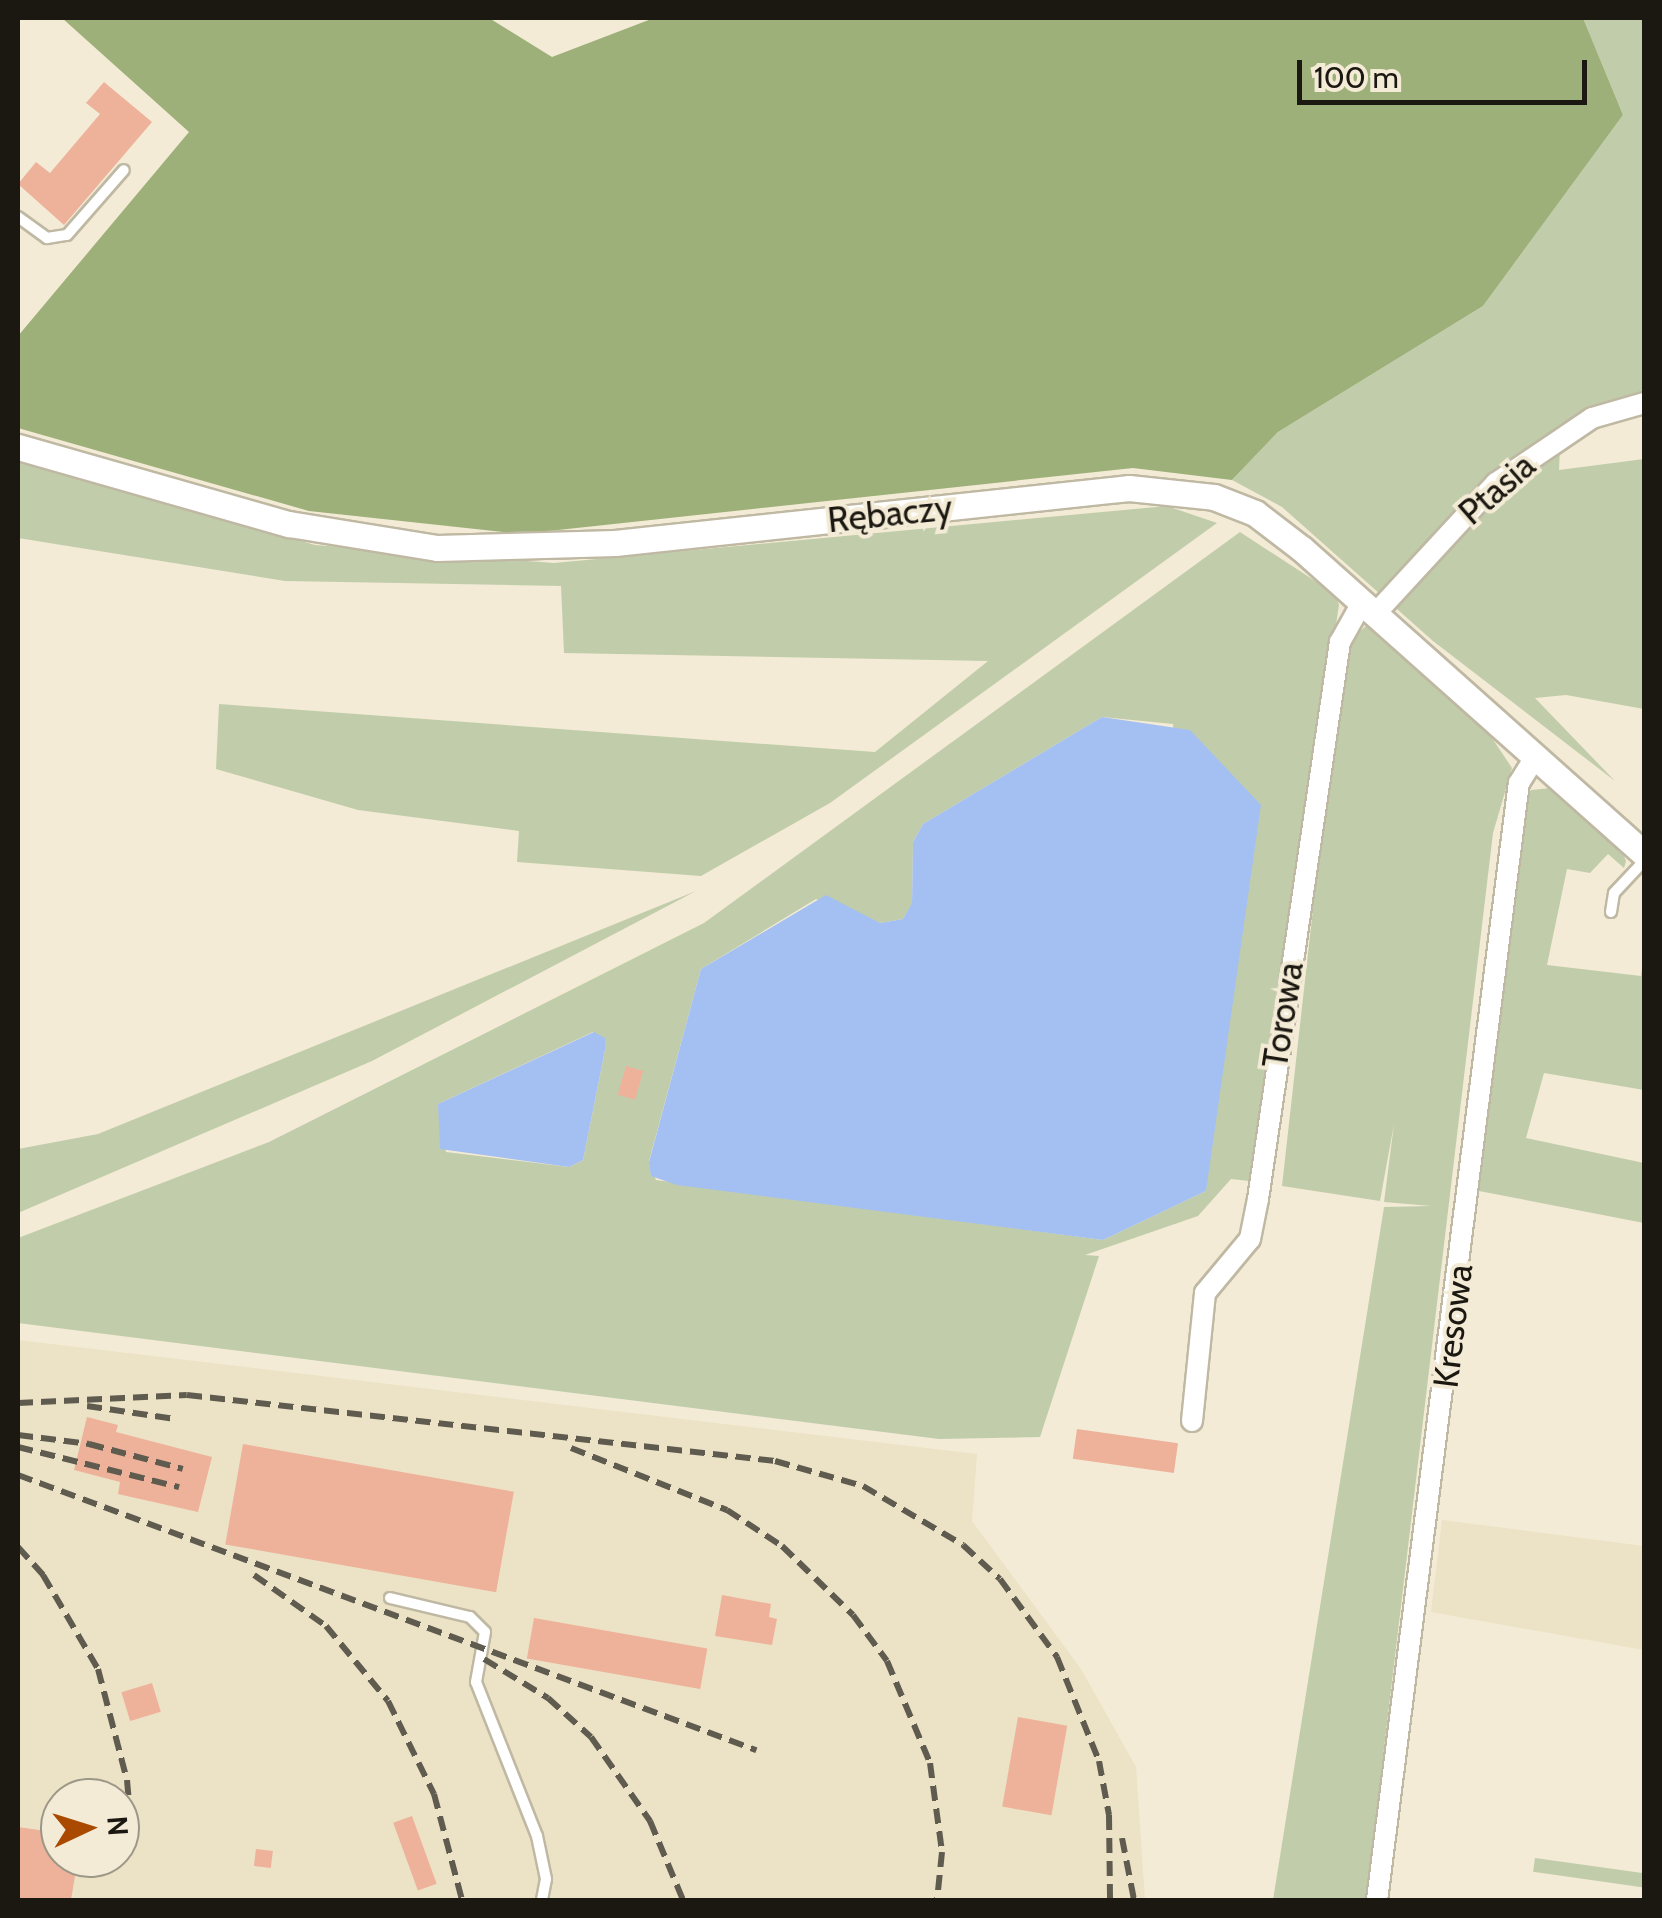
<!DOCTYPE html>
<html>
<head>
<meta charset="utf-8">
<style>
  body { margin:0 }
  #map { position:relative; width:1662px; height:1918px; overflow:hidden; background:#f3ebd6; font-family:Cabin,sans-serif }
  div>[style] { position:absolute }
  .built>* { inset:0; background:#ece2c5 }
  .green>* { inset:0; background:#c1cdaa; transform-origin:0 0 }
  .forest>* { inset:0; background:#9db079 }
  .water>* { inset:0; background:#a4c0f2 }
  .building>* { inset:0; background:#eeb29a; transform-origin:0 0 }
  .roads { filter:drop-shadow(2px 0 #bfb8a3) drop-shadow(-2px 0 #bfb8a3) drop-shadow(0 2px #bfb8a3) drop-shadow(0 -2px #bfb8a3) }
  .service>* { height:10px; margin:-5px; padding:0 5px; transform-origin:5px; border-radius:5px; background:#fff }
  .minor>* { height:20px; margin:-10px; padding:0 10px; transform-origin:10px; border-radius:10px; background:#fff }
  .tertiary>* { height:25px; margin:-12.5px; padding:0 12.5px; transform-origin:12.5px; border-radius:12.5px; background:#fff }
  .rail>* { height:6px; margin-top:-3px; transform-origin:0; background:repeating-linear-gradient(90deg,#5f5b4f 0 15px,transparent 0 23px) }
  span { translate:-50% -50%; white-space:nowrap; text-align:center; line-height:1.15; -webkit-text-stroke:8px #f3ebd6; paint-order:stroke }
  .street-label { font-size:35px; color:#1b1811 }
  .frame { position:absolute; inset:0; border:20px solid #1b1811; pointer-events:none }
  .north { position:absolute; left:40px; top:1778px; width:100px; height:100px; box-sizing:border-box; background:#f3ebd6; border:2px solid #9d9787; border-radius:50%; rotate:86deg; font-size:28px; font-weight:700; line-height:40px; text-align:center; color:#1b1811 }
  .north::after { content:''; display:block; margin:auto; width:35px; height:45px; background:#aa4a00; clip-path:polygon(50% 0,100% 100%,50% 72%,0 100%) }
  .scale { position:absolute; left:1297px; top:60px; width:290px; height:45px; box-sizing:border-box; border:5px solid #1b1811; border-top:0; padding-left:12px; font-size:30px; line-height:35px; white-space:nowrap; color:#1b1811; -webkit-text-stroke:8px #f3ebd6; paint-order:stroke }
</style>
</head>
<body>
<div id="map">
  <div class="built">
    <div style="clip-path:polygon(evenodd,18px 1340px,977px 1454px,972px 1521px,1081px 1669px,1136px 1767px,1145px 1900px,18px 1900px,18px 1340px,60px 1798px,120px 1798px,120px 1858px,60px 1858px,60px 1798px)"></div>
    <div style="clip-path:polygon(1442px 1520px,1644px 1546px,1644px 1650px,1431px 1612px)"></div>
  </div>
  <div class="green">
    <div style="clip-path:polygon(1583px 18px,1644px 18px,1644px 410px,1561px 425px,1559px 470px,1644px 459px,1644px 709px,1566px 695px,1535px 698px,1615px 781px,1433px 641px,1282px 507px,1232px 480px,1278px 432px,1483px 306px,1623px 115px)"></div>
    <div style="clip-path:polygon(18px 461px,315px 545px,554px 563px,1167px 506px,1217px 523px,830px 803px,701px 876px,517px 862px,519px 831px,358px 810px,216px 769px,219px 704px,875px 752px,988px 661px,564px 653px,561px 586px,285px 581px,18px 538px)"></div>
    <div style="clip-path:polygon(evenodd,1240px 532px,1335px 594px,1339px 605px,1249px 1181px,1231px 1179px,1198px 1216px,1085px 1255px,1099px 1256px,1040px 1437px,939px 1439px,18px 1323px,18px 1238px,269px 1142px,704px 923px,1240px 532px,1102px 717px,1173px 724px,1206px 1191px,1103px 1240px,656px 1180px,649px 1161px,701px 969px,816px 899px,880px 923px,903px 919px,912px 904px,913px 842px,923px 824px,1102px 717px,1240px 532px,593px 1032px,605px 1050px,583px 1160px,569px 1167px,446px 1152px,438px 1104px,593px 1032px)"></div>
    <div style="clip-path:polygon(1368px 624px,1480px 720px,1512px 768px,1493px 833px,1366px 1900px,1273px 1900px,1384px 1207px,1431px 1206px,1384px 1202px,1394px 1124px,1380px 1201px,1282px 1186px,1335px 712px,1349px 641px)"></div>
    <div style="clip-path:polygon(1551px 788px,1620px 847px,1626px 861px,1624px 868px,1608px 854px,1590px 873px,1567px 869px,1547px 965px,1641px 976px,1644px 953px,1644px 1090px,1544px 1073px,1526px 1138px,1644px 1163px,1644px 1223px,1479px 1191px,1520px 805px,1531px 790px)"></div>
    <div style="clip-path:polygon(696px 891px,372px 1061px,18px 1213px,18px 1149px,98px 1134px)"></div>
    <div style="left:1535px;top:1858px;width:110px;height:14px;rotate:8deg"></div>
  </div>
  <div class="forest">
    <div style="clip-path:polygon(62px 18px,489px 18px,552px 57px,654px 18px,1583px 18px,1623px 115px,1483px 306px,1278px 432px,1232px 480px,1133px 468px,521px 534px,309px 511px,18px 428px,18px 336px,189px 132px)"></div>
  </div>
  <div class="water">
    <div style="clip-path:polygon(1102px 717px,1190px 730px,1261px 805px,1206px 1191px,1103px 1240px,677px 1185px,651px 1176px,649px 1162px,701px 969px,826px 895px,880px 923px,903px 919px,912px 903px,913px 842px,923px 824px)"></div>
    <div style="clip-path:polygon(594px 1032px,605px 1038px,605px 1050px,583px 1160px,569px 1167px,440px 1149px,438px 1104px)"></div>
  </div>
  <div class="building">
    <div style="clip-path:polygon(104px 82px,152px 122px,64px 225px,18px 184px,36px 162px,50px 173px,100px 114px,86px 103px)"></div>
    <div style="left:626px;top:1066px;width:18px;height:30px;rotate:16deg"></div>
    <div style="clip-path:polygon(87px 1417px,118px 1425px,116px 1432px,212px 1457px,198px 1512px,118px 1494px,120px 1482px,74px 1470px)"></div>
    <div style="left:1077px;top:1429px;width:102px;height:30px;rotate:8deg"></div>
    <div style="left:243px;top:1444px;width:275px;height:102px;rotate:10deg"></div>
    <div style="clip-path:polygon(722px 1595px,771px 1604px,769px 1617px,777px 1619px,772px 1645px,715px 1636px)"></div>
    <div style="left:534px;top:1618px;width:176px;height:41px;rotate:10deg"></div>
    <div style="left:152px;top:1683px;width:30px;height:32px;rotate:73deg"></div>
    <div style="left:1018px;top:1717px;width:50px;height:91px;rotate:10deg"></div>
    <div style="left:412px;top:1816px;width:72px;height:20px;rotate:70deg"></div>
    <div style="clip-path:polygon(18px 1827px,60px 1833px,60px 1858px,78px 1858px,71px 1900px,18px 1900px)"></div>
    <div style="left:256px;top:1849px;width:17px;height:17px;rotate:7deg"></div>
  </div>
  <div class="roads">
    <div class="service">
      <div style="left:18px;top:217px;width:36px;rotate:36deg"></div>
      <div style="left:47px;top:238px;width:20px;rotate:-9deg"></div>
      <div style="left:67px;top:235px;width:86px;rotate:-48.8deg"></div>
      <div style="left:1611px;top:912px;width:19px;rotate:-81deg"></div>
      <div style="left:1614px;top:893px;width:44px;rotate:-46.8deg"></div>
      <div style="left:390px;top:1598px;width:82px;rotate:13.4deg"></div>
      <div style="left:470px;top:1617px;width:21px;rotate:45deg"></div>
      <div style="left:485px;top:1632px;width:51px;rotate:100.2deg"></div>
      <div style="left:476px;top:1682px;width:166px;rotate:68.4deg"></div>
      <div style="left:537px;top:1836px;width:44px;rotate:78.2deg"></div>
      <div style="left:546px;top:1879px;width:21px;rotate:101deg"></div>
    </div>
    <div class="minor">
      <div style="left:1376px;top:613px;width:177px;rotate:-47.3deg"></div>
      <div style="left:1496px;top:483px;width:116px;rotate:-34.1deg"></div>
      <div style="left:1592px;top:418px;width:54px;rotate:-16.1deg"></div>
      <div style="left:1192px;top:1421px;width:129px;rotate:-84.2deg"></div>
      <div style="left:1205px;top:1293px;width:70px;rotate:-50.2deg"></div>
      <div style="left:1250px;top:1239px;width:41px;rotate:-78.7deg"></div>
      <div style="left:1258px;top:1199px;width:563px;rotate:-81.63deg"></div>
      <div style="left:1340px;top:642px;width:47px;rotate:-60.7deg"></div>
      <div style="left:1377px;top:1900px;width:1126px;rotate:-82.76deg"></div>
      <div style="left:1519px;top:783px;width:32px;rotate:-58deg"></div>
    </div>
    <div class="tertiary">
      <div style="left:18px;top:447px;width:282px;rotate:15.9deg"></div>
      <div style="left:289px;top:524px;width:150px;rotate:9.2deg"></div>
      <div style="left:437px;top:548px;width:178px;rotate:-1.6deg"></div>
      <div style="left:615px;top:543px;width:517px;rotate:-6.11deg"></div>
      <div style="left:1129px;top:488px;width:85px;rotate:6deg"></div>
      <div style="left:1214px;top:497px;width:44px;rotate:21.3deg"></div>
      <div style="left:1255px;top:513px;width:59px;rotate:37.5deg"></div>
      <div style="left:1302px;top:549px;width:458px;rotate:41.7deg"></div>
    </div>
  </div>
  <div class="rail">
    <div style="left:18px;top:1403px;width:169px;rotate:-2.7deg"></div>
    <div style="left:187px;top:1395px;width:592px;rotate:6.4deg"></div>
    <div style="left:775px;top:1461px;width:91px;rotate:15.9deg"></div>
    <div style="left:863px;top:1486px;width:116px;rotate:30.5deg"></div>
    <div style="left:963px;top:1545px;width:50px;rotate:42.6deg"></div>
    <div style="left:1000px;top:1579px;width:97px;rotate:53.8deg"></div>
    <div style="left:1057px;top:1657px;width:112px;rotate:68deg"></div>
    <div style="left:1099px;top:1761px;width:55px;rotate:79.5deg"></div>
    <div style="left:1109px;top:1815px;width:85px;rotate:89.3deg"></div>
    <div style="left:87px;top:1406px;width:89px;rotate:8.4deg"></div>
    <div style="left:18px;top:1435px;width:72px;rotate:7.2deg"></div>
    <div style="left:89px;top:1444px;width:97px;rotate:14.9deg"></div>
    <div style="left:18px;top:1447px;width:166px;rotate:14deg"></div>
    <div style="left:571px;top:1448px;width:168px;rotate:21.7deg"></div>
    <div style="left:727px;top:1510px;width:66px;rotate:33.2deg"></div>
    <div style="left:782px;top:1546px;width:99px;rotate:44.2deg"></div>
    <div style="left:853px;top:1615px;width:57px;rotate:53.5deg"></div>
    <div style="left:887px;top:1661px;width:111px;rotate:67.1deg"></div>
    <div style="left:930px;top:1763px;width:90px;rotate:82.3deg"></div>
    <div style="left:942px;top:1852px;width:48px;rotate:95.9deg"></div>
    <div style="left:18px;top:1475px;width:788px;rotate:20.44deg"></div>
    <div style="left:18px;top:1547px;width:38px;rotate:48deg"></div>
    <div style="left:43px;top:1575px;width:109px;rotate:59.7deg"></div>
    <div style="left:98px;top:1669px;width:115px;rotate:75.4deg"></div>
    <div style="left:127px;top:1780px;width:38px;rotate:85deg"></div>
    <div style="left:254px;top:1575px;width:88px;rotate:35.3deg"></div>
    <div style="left:326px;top:1626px;width:97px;rotate:50.4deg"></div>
    <div style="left:388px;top:1701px;width:104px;rotate:63.7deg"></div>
    <div style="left:434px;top:1794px;width:110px;rotate:75.2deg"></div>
    <div style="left:484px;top:1659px;width:75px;rotate:31.4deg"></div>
    <div style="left:548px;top:1698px;width:58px;rotate:42.2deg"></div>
    <div style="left:591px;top:1737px;width:103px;rotate:54.9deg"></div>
    <div style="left:650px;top:1821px;width:86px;rotate:67.3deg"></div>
    <div style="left:1122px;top:1838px;width:63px;rotate:79deg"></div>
  </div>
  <div class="street-label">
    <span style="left:1497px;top:489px;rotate:-41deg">Ptasia</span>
    <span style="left:890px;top:514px;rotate:-6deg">Rębaczy</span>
    <span style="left:1283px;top:1015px;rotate:-81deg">Torowa</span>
    <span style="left:1453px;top:1326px;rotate:-83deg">Kresowa</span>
  </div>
  <div class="frame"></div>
  <div class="north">N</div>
  <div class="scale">100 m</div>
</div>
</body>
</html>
